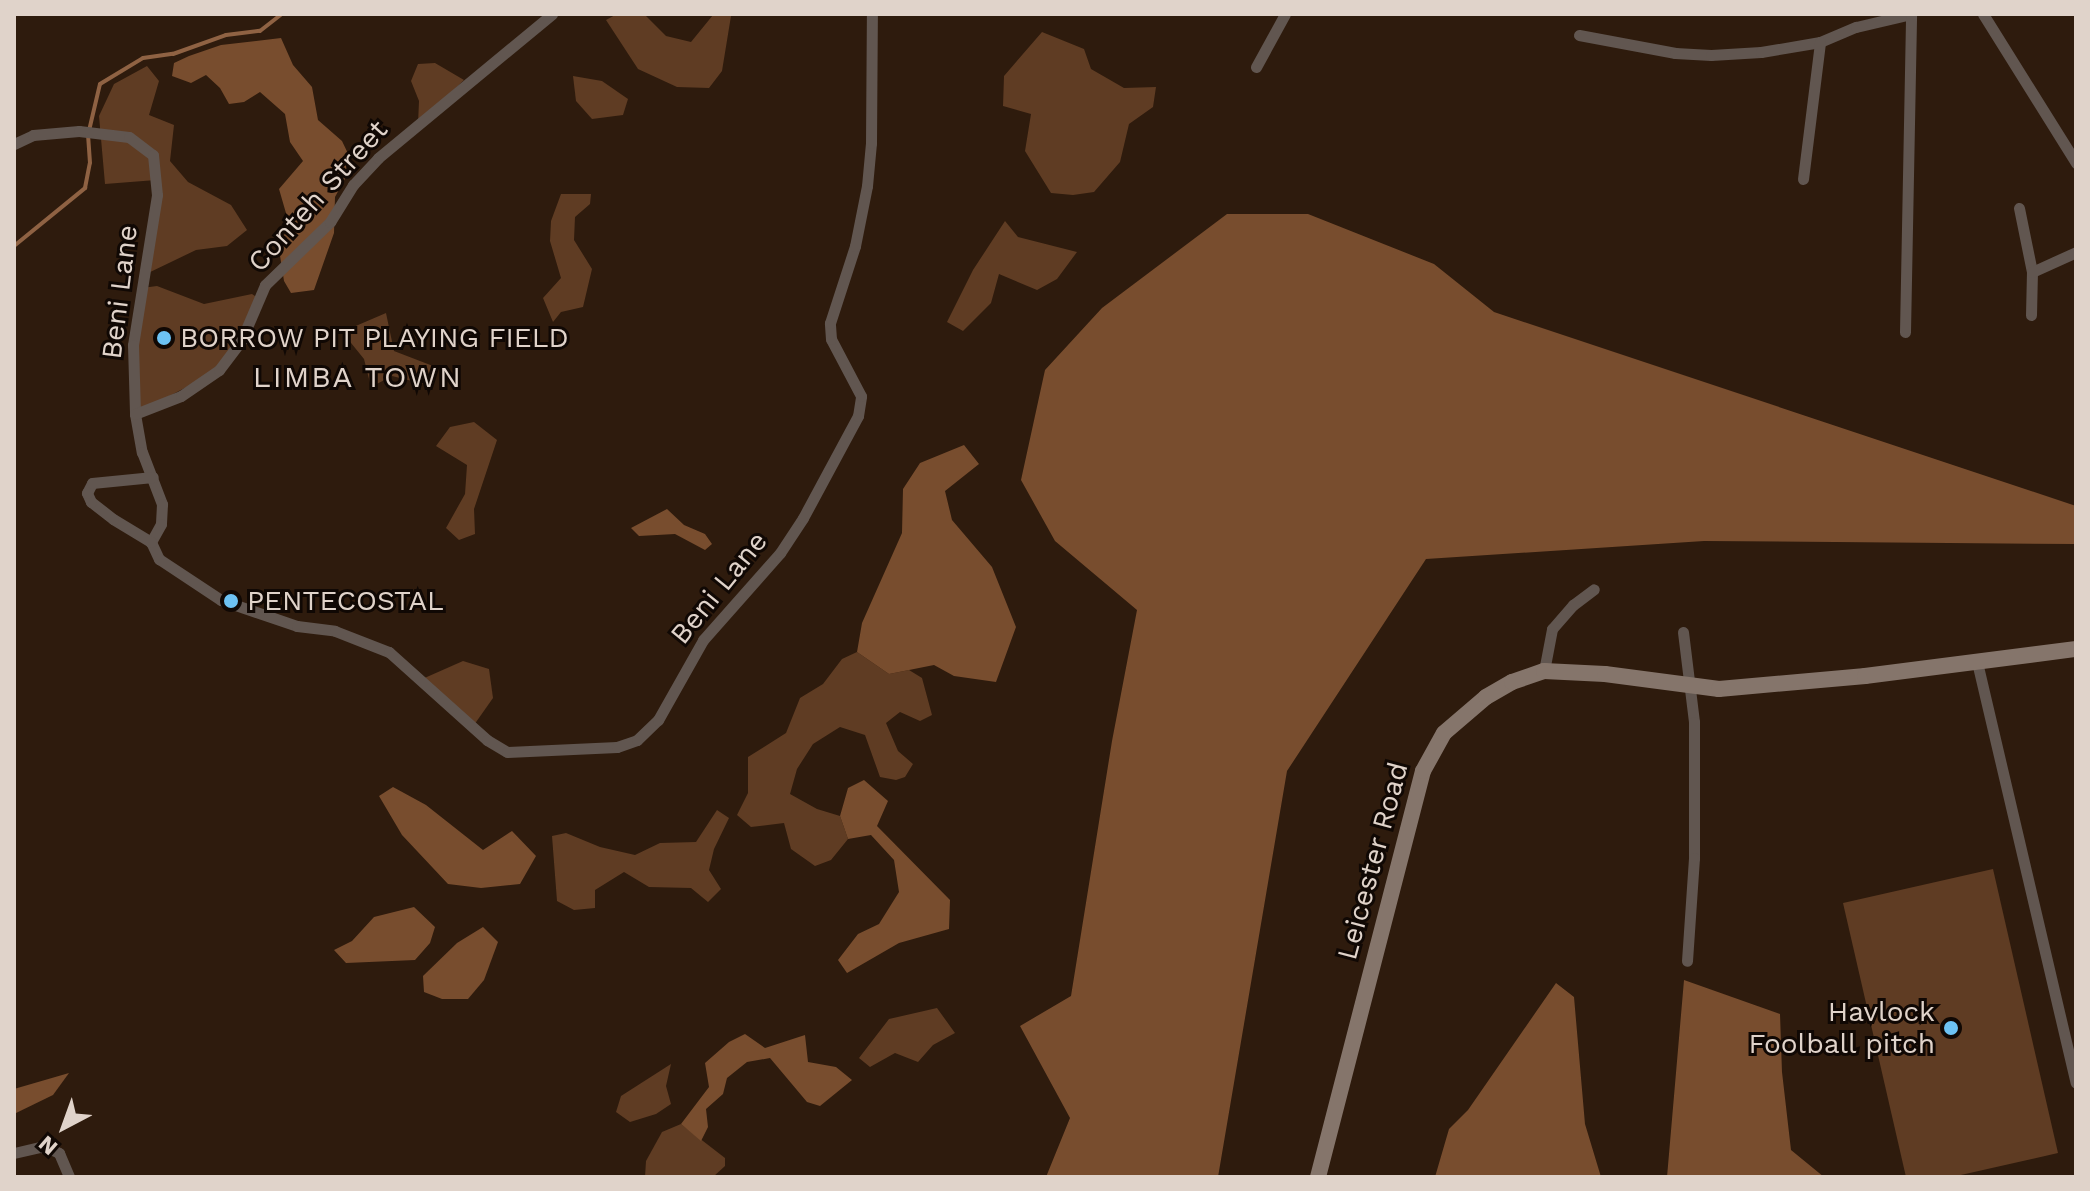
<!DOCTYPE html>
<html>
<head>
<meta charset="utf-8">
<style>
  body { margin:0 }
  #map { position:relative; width:2090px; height:1191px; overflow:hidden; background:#2e1b0d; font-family:"Work Sans",sans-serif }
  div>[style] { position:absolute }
  .green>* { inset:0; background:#5f3c23 }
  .forest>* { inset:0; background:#784d2e }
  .stream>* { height:4px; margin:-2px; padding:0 2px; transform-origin:2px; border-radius:2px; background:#8f6243 }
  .street>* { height:11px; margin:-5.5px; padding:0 5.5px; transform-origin:5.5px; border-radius:5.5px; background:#615650 }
  .secondary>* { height:16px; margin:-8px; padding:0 8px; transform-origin:8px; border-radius:8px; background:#85756b }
  .dots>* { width:22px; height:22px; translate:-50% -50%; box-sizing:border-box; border:4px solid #100804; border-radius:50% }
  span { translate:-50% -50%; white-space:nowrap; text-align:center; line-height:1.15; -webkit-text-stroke:6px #100804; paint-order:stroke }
  .street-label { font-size:28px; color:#e0d3ca }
  .poi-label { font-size:28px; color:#e0d3ca }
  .left { translate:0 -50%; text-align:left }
  .right { translate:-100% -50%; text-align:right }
  .neighbourhood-label { font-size:30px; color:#e0d3ca; letter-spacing:2px }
  .frame { position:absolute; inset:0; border:16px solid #e0d3ca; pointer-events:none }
  .north { position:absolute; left:24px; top:1087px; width:80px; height:80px; -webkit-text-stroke:6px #100804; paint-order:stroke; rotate:221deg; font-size:22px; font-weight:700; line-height:32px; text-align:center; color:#e0d3ca }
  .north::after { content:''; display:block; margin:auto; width:28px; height:36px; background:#e0d3ca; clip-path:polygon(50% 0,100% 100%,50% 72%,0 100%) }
</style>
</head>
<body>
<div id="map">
  <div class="green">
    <div style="clip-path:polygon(617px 14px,644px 14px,666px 36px,691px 42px,713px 15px,731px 16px,722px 71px,709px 88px,677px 87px,638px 69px,606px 20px)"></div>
    <div style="clip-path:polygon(1042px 32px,1084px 49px,1091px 69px,1124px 88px,1156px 87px,1153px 107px,1129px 124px,1120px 162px,1094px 192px,1073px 195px,1051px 193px,1025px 151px,1031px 114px,1003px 106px,1004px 76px)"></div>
    <div style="clip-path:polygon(435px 63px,464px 80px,418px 124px,419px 101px,411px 81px,418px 64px)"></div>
    <div style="clip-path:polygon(147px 66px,159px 81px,149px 115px,174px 125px,170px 161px,188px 182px,231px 205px,247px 230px,227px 246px,196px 250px,144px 275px,156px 180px,105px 184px,99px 116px,114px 84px)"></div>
    <div style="clip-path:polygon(573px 76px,602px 81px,628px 99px,623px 115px,592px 119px,576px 101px)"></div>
    <div style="clip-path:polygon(561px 194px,591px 194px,590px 204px,575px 217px,574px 240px,592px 269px,583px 307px,561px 312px,553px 322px,543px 298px,561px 278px,550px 241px,551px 221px)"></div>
    <div style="clip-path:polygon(1005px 221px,1018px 237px,1077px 252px,1057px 279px,1037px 290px,999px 274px,991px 303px,963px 331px,947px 322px,973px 270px)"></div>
    <div style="clip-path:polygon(157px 286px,204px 304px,252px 294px,259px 299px,219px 370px,135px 414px,133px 345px,142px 288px)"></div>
    <div style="clip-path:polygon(386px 313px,394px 351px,433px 366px,424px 384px,392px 376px,371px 387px,364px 359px,347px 338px,351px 328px)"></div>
    <div style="clip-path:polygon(474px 422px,497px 440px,474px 509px,475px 534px,459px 540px,446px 528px,465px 494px,467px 465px,436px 446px,450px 427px)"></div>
    <div style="clip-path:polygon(857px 652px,889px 674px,909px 670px,922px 678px,932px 715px,920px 721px,900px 712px,886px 723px,898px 751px,913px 764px,905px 777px,896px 780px,880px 777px,865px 735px,840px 727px,813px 744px,797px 769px,790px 794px,817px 809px,840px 816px,848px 839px,831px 860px,815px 866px,791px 849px,784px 823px,751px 827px,737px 815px,748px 793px,748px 757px,786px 733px,800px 698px,823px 684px,842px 659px)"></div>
    <div style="clip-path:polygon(463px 661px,489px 669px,493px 698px,474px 725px,420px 680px)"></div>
    <div style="clip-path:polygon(717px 810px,729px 818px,714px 849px,709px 870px,721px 889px,708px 902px,691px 888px,649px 887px,624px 872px,595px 890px,595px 908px,574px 910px,557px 901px,552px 836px,566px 833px,600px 847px,635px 855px,660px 843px,696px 842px)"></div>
    <div style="clip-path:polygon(1993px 869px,2058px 1153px,1952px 1177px,1906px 1177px,1843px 903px)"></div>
    <div style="clip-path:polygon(937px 1008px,955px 1033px,933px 1045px,918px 1062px,895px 1053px,870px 1067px,859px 1058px,889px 1019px)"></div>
    <div style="clip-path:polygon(671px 1064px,666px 1086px,671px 1104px,656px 1114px,630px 1122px,616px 1112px,621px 1096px)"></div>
    <div style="clip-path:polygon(681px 1124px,725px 1158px,725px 1166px,713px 1177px,645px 1177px,646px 1161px,662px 1132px)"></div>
  </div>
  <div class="forest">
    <div style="clip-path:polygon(281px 38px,293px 65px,312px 87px,318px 120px,342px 141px,353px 164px,335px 197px,334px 233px,314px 290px,291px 293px,284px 281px,278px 243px,290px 227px,279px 189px,303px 161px,290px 142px,285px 114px,260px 92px,244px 102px,229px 104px,220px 88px,206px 75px,191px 83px,172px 76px,174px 63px,189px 56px,221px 45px)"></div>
    <div style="clip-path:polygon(1227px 214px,1308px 214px,1434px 264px,1494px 312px,2076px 506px,2076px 544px,1704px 541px,1426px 559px,1287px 771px,1218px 1177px,1046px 1177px,1070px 1118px,1020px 1026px,1071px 996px,1112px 741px,1137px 610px,1055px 541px,1021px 480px,1045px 370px,1102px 308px)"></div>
    <div style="clip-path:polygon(964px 445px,979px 464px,945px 491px,952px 520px,992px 567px,1016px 627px,996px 682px,954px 676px,934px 665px,889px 674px,857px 652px,862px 623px,902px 533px,903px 489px,920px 463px)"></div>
    <div style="clip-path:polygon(667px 509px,684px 525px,705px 534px,712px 544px,705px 550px,675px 534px,639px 536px,631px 528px)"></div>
    <div style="clip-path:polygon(864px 780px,888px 801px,877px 826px,950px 900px,949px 929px,899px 943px,847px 973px,838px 960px,858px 934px,879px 924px,899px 892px,894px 860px,871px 835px,848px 839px,840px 816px,848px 788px)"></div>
    <div style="clip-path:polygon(393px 787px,426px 805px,483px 850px,512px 831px,536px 856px,520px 884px,481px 888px,448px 884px,402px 835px,379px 796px)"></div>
    <div style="clip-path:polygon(414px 907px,435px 927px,430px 943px,415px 960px,346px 963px,334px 950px,352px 941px,374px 917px)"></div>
    <div style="clip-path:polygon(483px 927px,498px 942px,484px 980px,468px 999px,442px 999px,424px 992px,423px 976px,457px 943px)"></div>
    <div style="clip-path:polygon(1684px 980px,1780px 1014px,1782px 1072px,1791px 1150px,1824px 1177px,1667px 1177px)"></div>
    <div style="clip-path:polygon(1556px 983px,1574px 997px,1585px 1124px,1601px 1177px,1435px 1177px,1449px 1129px,1468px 1110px)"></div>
    <div style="clip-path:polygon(745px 1034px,765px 1048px,805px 1035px,808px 1062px,836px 1067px,852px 1080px,820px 1106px,807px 1102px,770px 1058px,747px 1062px,727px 1078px,723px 1094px,706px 1109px,708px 1127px,701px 1141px,681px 1124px,709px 1087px,705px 1063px,729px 1042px)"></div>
    <div style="clip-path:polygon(69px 1073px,53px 1095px,14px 1114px,14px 1089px)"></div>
  </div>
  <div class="stream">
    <div style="left:14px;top:246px;width:92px;rotate:-39.2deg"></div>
    <div style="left:85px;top:188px;width:25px;rotate:-79deg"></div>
    <div style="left:90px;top:163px;width:28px;rotate:-94deg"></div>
    <div style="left:88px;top:135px;width:52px;rotate:-76.8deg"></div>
    <div style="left:100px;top:84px;width:50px;rotate:-31.2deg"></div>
    <div style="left:143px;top:58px;width:30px;rotate:-8deg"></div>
    <div style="left:173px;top:54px;width:56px;rotate:-19.7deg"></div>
    <div style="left:226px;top:35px;width:34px;rotate:-7deg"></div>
    <div style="left:260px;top:31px;width:28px;rotate:-38deg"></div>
  </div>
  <div class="street">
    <div style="left:1983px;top:14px;width:176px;rotate:58deg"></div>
    <div style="left:1579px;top:35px;width:98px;rotate:10.6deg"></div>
    <div style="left:1675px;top:53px;width:36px;rotate:3deg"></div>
    <div style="left:1711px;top:55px;width:50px;rotate:-3.4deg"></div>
    <div style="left:1761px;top:52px;width:60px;rotate:-9.6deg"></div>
    <div style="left:1820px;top:42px;width:39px;rotate:-23deg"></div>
    <div style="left:1856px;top:27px;width:57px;rotate:-13.3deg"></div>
    <div style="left:1256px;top:67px;width:60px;rotate:-61.3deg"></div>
    <div style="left:14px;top:144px;width:21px;rotate:-25deg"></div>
    <div style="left:33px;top:135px;width:46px;rotate:-5deg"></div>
    <div style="left:79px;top:131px;width:50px;rotate:6.8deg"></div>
    <div style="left:129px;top:137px;width:30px;rotate:37deg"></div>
    <div style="left:153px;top:155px;width:40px;rotate:84.3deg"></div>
    <div style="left:157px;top:195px;width:152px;rotate:99.1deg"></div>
    <div style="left:133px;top:345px;width:69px;rotate:88.3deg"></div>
    <div style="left:135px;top:414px;width:39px;rotate:80deg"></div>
    <div style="left:142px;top:452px;width:56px;rotate:69deg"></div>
    <div style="left:162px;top:504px;width:20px;rotate:93deg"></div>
    <div style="left:161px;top:524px;width:21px;rotate:119deg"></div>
    <div style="left:151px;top:542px;width:19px;rotate:65deg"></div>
    <div style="left:159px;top:559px;width:74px;rotate:33.5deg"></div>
    <div style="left:221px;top:600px;width:80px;rotate:18.9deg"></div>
    <div style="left:297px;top:626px;width:38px;rotate:7deg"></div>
    <div style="left:335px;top:631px;width:58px;rotate:21.3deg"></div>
    <div style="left:389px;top:652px;width:132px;rotate:41.9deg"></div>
    <div style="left:487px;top:740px;width:23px;rotate:31deg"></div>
    <div style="left:507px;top:752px;width:110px;rotate:-2.6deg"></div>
    <div style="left:617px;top:747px;width:21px;rotate:-19deg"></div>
    <div style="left:637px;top:740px;width:29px;rotate:-44deg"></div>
    <div style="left:658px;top:720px;width:92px;rotate:-60.6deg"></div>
    <div style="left:703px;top:640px;width:116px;rotate:-48.5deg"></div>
    <div style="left:780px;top:553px;width:42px;rotate:-56.7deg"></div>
    <div style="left:803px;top:518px;width:116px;rotate:-61.7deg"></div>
    <div style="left:858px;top:416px;width:20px;rotate:-81deg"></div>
    <div style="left:861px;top:396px;width:64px;rotate:-117.8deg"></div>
    <div style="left:831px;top:339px;width:16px;rotate:-94deg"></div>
    <div style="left:830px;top:323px;width:81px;rotate:-72deg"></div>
    <div style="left:855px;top:246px;width:61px;rotate:-78.7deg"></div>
    <div style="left:867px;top:186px;width:43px;rotate:-84.7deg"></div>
    <div style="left:871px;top:143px;width:129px;rotate:-89.6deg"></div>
    <div style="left:1803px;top:179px;width:138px;rotate:-82.9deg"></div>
    <div style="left:2019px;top:208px;width:65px;rotate:78.5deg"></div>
    <div style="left:2031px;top:315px;width:43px;rotate:-88.7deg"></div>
    <div style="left:2032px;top:272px;width:48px;rotate:-24.4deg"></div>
    <div style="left:1905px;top:332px;width:318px;rotate:-88.9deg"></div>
    <div style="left:135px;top:414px;width:49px;rotate:-21.4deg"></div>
    <div style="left:181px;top:396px;width:46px;rotate:-34.4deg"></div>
    <div style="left:219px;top:370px;width:39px;rotate:-53deg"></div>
    <div style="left:242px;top:339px;width:59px;rotate:-66.9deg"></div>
    <div style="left:265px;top:285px;width:91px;rotate:-44.1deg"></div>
    <div style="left:330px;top:222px;width:44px;rotate:-58.1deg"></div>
    <div style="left:353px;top:185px;width:37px;rotate:-47deg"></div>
    <div style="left:378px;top:158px;width:226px;rotate:-39.6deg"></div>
    <div style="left:151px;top:542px;width:44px;rotate:-148.8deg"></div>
    <div style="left:113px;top:519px;width:28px;rotate:-142deg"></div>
    <div style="left:91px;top:502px;width:10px;rotate:-114deg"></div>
    <div style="left:87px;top:493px;width:11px;rotate:-63deg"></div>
    <div style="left:92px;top:483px;width:61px;rotate:-5.6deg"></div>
    <div style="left:1683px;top:632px;width:91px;rotate:83deg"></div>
    <div style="left:1694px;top:722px;width:136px;rotate:90deg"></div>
    <div style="left:1694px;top:858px;width:103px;rotate:93.9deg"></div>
    <div style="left:1977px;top:662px;width:432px;rotate:76.8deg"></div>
    <div style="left:1544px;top:671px;width:43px;rotate:-79.2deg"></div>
    <div style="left:1552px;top:629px;width:32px;rotate:-49deg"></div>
    <div style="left:1573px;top:605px;width:26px;rotate:-37deg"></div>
    <div style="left:14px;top:1153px;width:27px;rotate:-13deg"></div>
    <div style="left:40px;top:1147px;width:13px;rotate:13deg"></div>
    <div style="left:53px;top:1150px;width:7px;rotate:27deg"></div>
    <div style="left:59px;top:1153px;width:26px;rotate:67deg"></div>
  </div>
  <div class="secondary">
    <div style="left:1318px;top:1177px;width:419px;rotate:-75.5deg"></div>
    <div style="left:1423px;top:771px;width:43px;rotate:-61.1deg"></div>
    <div style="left:1444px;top:733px;width:55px;rotate:-40.6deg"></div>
    <div style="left:1486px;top:697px;width:30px;rotate:-30deg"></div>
    <div style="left:1512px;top:682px;width:34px;rotate:-19deg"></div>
    <div style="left:1544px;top:671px;width:61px;rotate:2.8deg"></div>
    <div style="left:1605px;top:674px;width:115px;rotate:7.5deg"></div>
    <div style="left:1719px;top:689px;width:147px;rotate:-5.1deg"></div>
    <div style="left:1865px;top:676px;width:213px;rotate:-7.3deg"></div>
  </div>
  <div class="dots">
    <div style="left:164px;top:338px;background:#6dc2f3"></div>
    <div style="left:231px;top:601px;background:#6dc2f3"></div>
    <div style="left:1951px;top:1028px;background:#6dc2f3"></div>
  </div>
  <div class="street-label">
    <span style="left:318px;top:196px;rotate:-48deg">Conteh Street</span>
    <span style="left:120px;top:292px;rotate:-83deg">Beni Lane</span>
    <span style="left:719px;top:588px;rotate:-51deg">Beni Lane</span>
    <span style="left:1373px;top:861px;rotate:-75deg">Leicester Road</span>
  </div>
  <div class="poi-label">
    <span class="left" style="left:180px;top:338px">BORROW PIT PLAYING FIELD</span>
    <span class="left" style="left:247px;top:601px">PENTECOSTAL</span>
    <span class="right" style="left:1935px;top:1028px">Havlock<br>Foolball pitch</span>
  </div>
  <div class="neighbourhood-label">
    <span style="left:358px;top:377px">LIMBA TOWN</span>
  </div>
  <div class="frame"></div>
  <div class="north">N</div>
</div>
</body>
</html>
